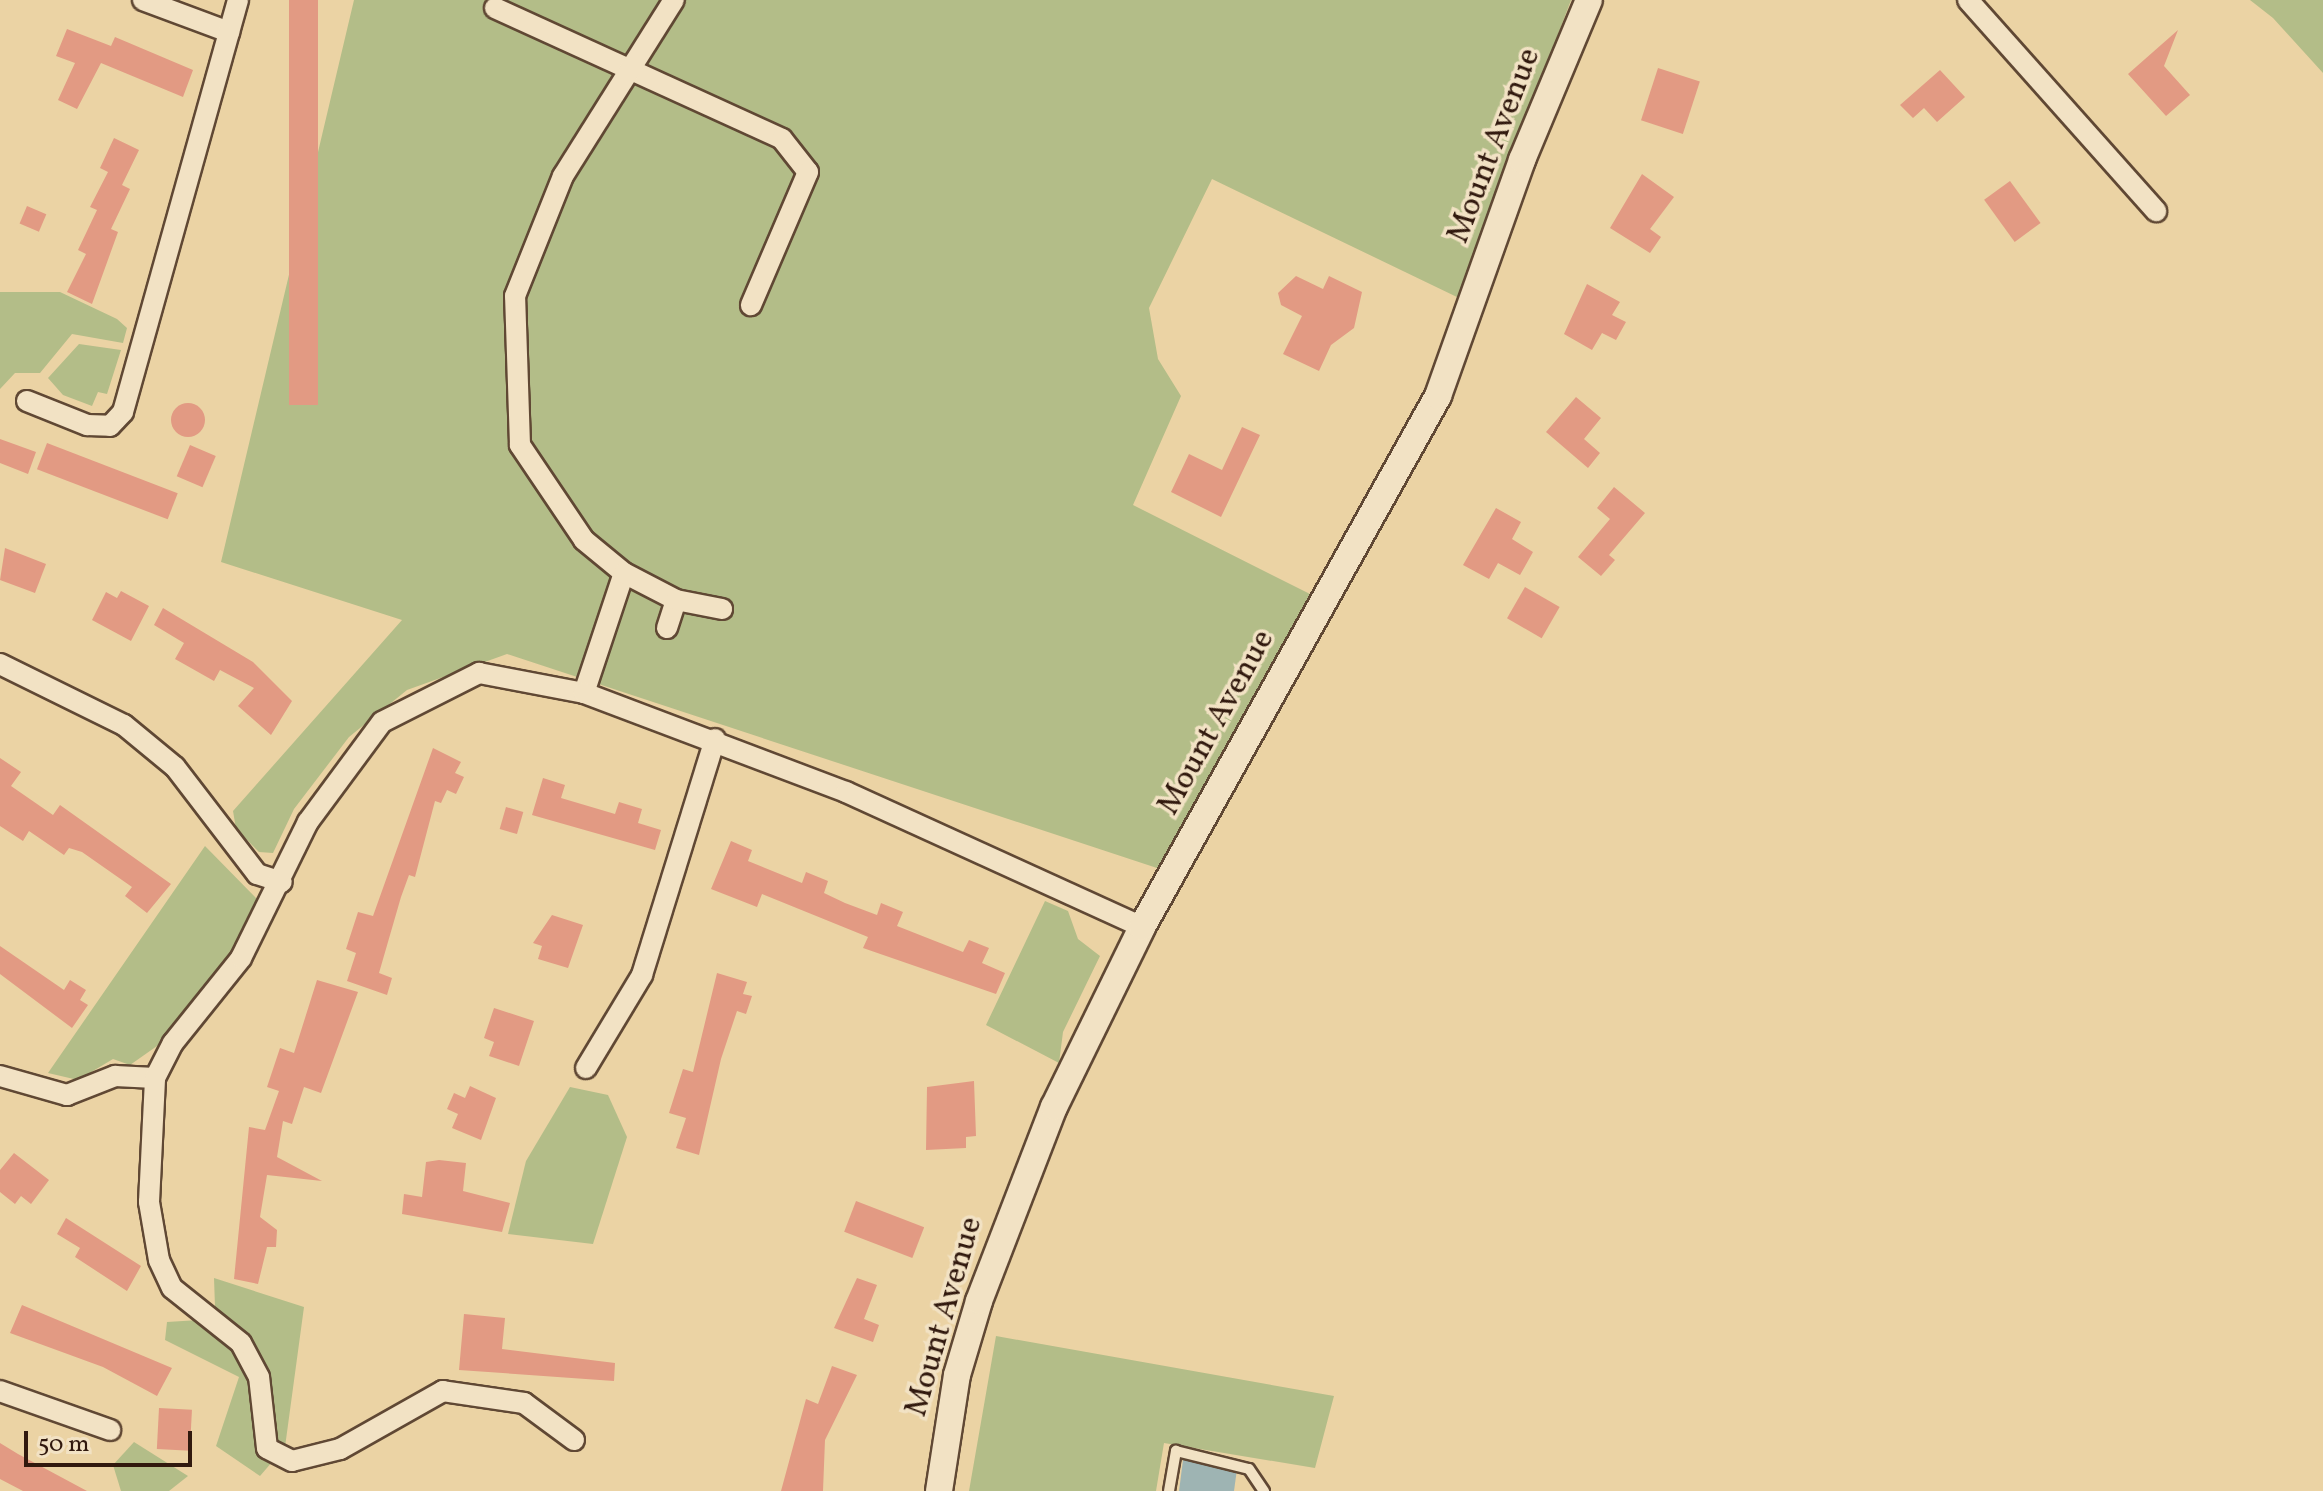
<!DOCTYPE html>
<html>
<head>
<meta charset="utf-8">
<style>
  body { margin:0 }
  #map { position:relative; width:2323px; height:1491px; overflow:hidden; background:#ebd3a4; font-family:Vollkorn,serif }
  div>[style] { position:absolute }
  .green>* { inset:0; background:#b3bd88 }
  .water>* { inset:0; background:#9eb4b3 }
  .building>* { inset:0; background:#e29a83; transform-origin:0 0 }
  .round { border-radius:50% }
  .roads { filter:drop-shadow(2px 0 #604834) drop-shadow(-2px 0 #604834) drop-shadow(0 2px #604834) drop-shadow(0 -2px #604834) }
  .service>* { height:10px; margin:-5px; padding:0 5px; transform-origin:5px; border-radius:5px; background:#f2e2c4 }
  .minor>* { height:20px; margin:-10px; padding:0 10px; transform-origin:10px; border-radius:10px; background:#f2e2c4 }
  .tertiary>* { height:26px; margin:-13px; padding:0 13px; transform-origin:13px; border-radius:13px; background:#f2e2c4 }
  span { translate:-50% -50%; white-space:nowrap; text-align:center; line-height:1.15; -webkit-text-stroke:7px #f2e2c4; paint-order:stroke }
  .street-label { font-size:32px; color:#31190e }
  .scale { position:absolute; left:24px; top:1431px; width:168px; height:36px; box-sizing:border-box; border:4px solid #31190e; border-top:0; padding-left:10px; font-size:24px; line-height:28px; white-space:nowrap; color:#31190e; -webkit-text-stroke:6px #f2e2c4; paint-order:stroke }
</style>
</head>
<body>
<div id="map">
  <div class="green">
    <div style="clip-path:polygon(354px 0,1571px 0,1459px 298px,1212px 179px,1149px 308px,1158px 359px,1181px 396px,1133px 505px,1312px 595px,1160px 869px,507px 654px,407px 690px,349px 737px,294px 809px,273px 853px,259px 852px,236px 829px,233px 811px,402px 620px,221px 562px)"></div>
    <div style="clip-path:polygon(2250px 0,2323px 0,2323px 73px,2273px 18px)"></div>
    <div style="clip-path:polygon(0 292px,60px 292px,117px 319px,127px 328px,123px 343px,72px 334px,40px 373px,15px 373px,0 389px)"></div>
    <div style="clip-path:polygon(79px 344px,121px 350px,107px 394px,98px 392px,92px 406px,63px 395px,48px 378px)"></div>
    <div style="clip-path:polygon(205px 846px,259px 901px,226px 962px,157px 1046px,130px 1065px,113px 1059px,78px 1080px,48px 1073px)"></div>
    <div style="clip-path:polygon(1045px 901px,1068px 911px,1078px 939px,1100px 956px,1063px 1032px,1059px 1063px,986px 1025px)"></div>
    <div style="clip-path:polygon(570px 1087px,608px 1095px,627px 1137px,593px 1244px,508px 1234px,526px 1161px)"></div>
    <div style="clip-path:polygon(214px 1278px,304px 1307px,285px 1447px,260px 1476px,216px 1446px,239px 1377px,165px 1340px,167px 1322px,199px 1320px,215px 1307px)"></div>
    <div style="clip-path:polygon(996px 1336px,1334px 1396px,1315px 1468px,1164px 1443px,1156px 1491px,969px 1491px)"></div>
    <div style="clip-path:polygon(134px 1442px,188px 1476px,169px 1491px,121px 1491px,113px 1465px)"></div>
  </div>
  <div class="water">
    <div style="clip-path:polygon(1183px 1460px,1237px 1469px,1234px 1491px,1179px 1491px)"></div>
  </div>
  <div class="building">
    <div style="left:289px;top:0;width:29px;height:405px"></div>
    <div style="clip-path:polygon(67px 29px,111px 46px,115px 37px,193px 70px,183px 97px,101px 63px,77px 109px,58px 100px,75px 63px,56px 56px)"></div>
    <div style="clip-path:polygon(2178px 30px,2164px 66px,2190px 95px,2166px 116px,2128px 74px)"></div>
    <div style="left:1658px;top:68px;width:44px;height:55px;rotate:18deg"></div>
    <div style="clip-path:polygon(1940px 70px,1965px 97px,1937px 122px,1924px 108px,1913px 118px,1900px 105px)"></div>
    <div style="clip-path:polygon(114px 138px,139px 150px,122px 185px,130px 189px,111px 229px,118px 232px,92px 304px,67px 292px,86px 254px,78px 250px,97px 210px,90px 207px,108px 172px,100px 168px)"></div>
    <div style="clip-path:polygon(1642px 174px,1674px 197px,1650px 229px,1661px 237px,1650px 253px,1610px 228px)"></div>
    <div style="left:2010px;top:181px;width:52px;height:32px;rotate:54deg"></div>
    <div style="left:27px;top:206px;width:21px;height:19px;rotate:23deg"></div>
    <div style="clip-path:polygon(1296px 276px,1323px 289px,1329px 276px,1362px 292px,1354px 328px,1331px 345px,1319px 371px,1283px 354px,1302px 316px,1281px 305px,1278px 293px)"></div>
    <div style="clip-path:polygon(1587px 284px,1620px 302px,1612px 315px,1626px 322px,1616px 340px,1602px 333px,1592px 350px,1564px 334px)"></div>
    <div style="clip-path:polygon(1576px 397px,1601px 418px,1584px 439px,1600px 453px,1588px 468px,1546px 432px)"></div>
    <div class="round" style="left:171px;top:403px;width:34px;height:34px"></div>
    <div style="clip-path:polygon(1242px 427px,1260px 435px,1221px 517px,1171px 492px,1189px 454px,1222px 470px)"></div>
    <div style="clip-path:polygon(0 439px,36px 452px,28px 474px,0 463px)"></div>
    <div style="left:47px;top:443px;width:140px;height:28px;rotate:21deg"></div>
    <div style="left:190px;top:445px;width:28px;height:34px;rotate:23deg"></div>
    <div style="clip-path:polygon(1614px 487px,1645px 513px,1609px 555px,1615px 560px,1601px 576px,1578px 557px,1610px 519px,1597px 508px)"></div>
    <div style="clip-path:polygon(1496px 508px,1521px 522px,1512px 539px,1533px 552px,1520px 575px,1498px 563px,1489px 579px,1463px 565px)"></div>
    <div style="clip-path:polygon(5px 548px,46px 564px,35px 593px,0 580px)"></div>
    <div style="left:1525px;top:587px;width:40px;height:36px;rotate:30deg"></div>
    <div style="clip-path:polygon(121px 591px,149px 606px,131px 641px,92px 620px,106px 592px,117px 598px)"></div>
    <div style="clip-path:polygon(163px 608px,253px 662px,292px 701px,271px 735px,238px 706px,254px 688px,220px 670px,214px 681px,175px 659px,184px 643px,154px 625px)"></div>
    <div style="clip-path:polygon(433px 748px,461px 762px,455px 773px,464px 777px,456px 794px,447px 790px,441px 803px,435px 801px,415px 877px,409px 875px,401px 897px,379px 973px,392px 978px,387px 995px,347px 981px,356px 953px,346px 949px,358px 912px,373px 916px)"></div>
    <div style="clip-path:polygon(0 758px,21px 772px,11px 786px,53px 815px,60px 805px,171px 884px,147px 913px,125px 896px,132px 887px,82px 852px,69px 848px,64px 855px,29px 831px,23px 841px,0 826px)"></div>
    <div style="clip-path:polygon(543px 778px,565px 785px,561px 798px,615px 814px,619px 802px,642px 809px,638px 823px,661px 830px,655px 850px,532px 815px)"></div>
    <div style="left:506px;top:807px;width:18px;height:23px;rotate:16deg"></div>
    <div style="clip-path:polygon(731px 841px,752px 850px,748px 861px,802px 883px,806px 872px,828px 881px,824px 893px,845px 903px,877px 915px,881px 903px,903px 912px,897px 926px,963px 952px,969px 940px,989px 948px,982px 963px,1005px 973px,996px 994px,863px 948px,868px 937px,762px 894px,757px 907px,711px 889px)"></div>
    <div style="clip-path:polygon(552px 915px,583px 925px,568px 968px,538px 959px,542px 946px,533px 943px)"></div>
    <div style="clip-path:polygon(0 946px,64px 990px,70px 980px,86px 990px,80px 1000px,88px 1005px,72px 1028px,0 974px)"></div>
    <div style="clip-path:polygon(717px 973px,747px 982px,743px 994px,752px 996px,746px 1014px,737px 1011px,721px 1059px,699px 1155px,676px 1148px,686px 1118px,669px 1113px,683px 1069px,693px 1072px)"></div>
    <div style="clip-path:polygon(317px 980px,358px 992px,321px 1093px,304px 1087px,292px 1124px,283px 1121px,277px 1157px,322px 1181px,267px 1175px,260px 1217px,277px 1230px,276px 1247px,267px 1247px,258px 1284px,234px 1279px,249px 1127px,265px 1130px,279px 1091px,267px 1087px,280px 1048px,294px 1053px)"></div>
    <div style="clip-path:polygon(494px 1008px,534px 1021px,519px 1066px,489px 1056px,494px 1042px,484px 1038px)"></div>
    <div style="clip-path:polygon(974px 1081px,976px 1136px,966px 1137px,966px 1148px,926px 1150px,927px 1087px)"></div>
    <div style="clip-path:polygon(470px 1086px,496px 1098px,481px 1140px,452px 1128px,458px 1114px,447px 1109px,454px 1093px,465px 1098px)"></div>
    <div style="clip-path:polygon(14px 1153px,49px 1180px,31px 1204px,21px 1196px,15px 1204px,0 1192px,0 1170px)"></div>
    <div style="clip-path:polygon(439px 1160px,466px 1163px,463px 1191px,510px 1203px,502px 1232px,402px 1214px,404px 1194px,422px 1197px,426px 1162px)"></div>
    <div style="left:856px;top:1201px;width:73px;height:33px;rotate:21deg"></div>
    <div style="clip-path:polygon(66px 1218px,141px 1266px,127px 1291px,75px 1257px,80px 1248px,57px 1234px)"></div>
    <div style="clip-path:polygon(857px 1278px,877px 1285px,864px 1319px,879px 1325px,873px 1342px,834px 1328px)"></div>
    <div style="clip-path:polygon(22px 1305px,172px 1368px,157px 1396px,103px 1367px,10px 1333px)"></div>
    <div style="clip-path:polygon(464px 1314px,505px 1318px,502px 1349px,615px 1363px,614px 1381px,459px 1370px)"></div>
    <div style="clip-path:polygon(832px 1366px,857px 1375px,825px 1440px,823px 1491px,781px 1491px,806px 1399px,818px 1404px)"></div>
    <div style="left:159px;top:1408px;width:33px;height:41px;rotate:3deg"></div>
    <div style="clip-path:polygon(0 1443px,18px 1454px,87px 1491px,23px 1491px,0 1479px)"></div>
  </div>
  <div class="roads">
    <div class="service">
      <div style="left:1169px;top:1491px;width:41px;rotate:-80.1deg"></div>
      <div style="left:1176px;top:1451px;width:75px;rotate:13.9deg"></div>
      <div style="left:1249px;top:1469px;width:27px;rotate:56deg"></div>
    </div>
    <div class="minor">
      <div style="left:143px;top:0;width:92px;rotate:20.4deg"></div>
      <div style="left:1968px;top:0;width:283px;rotate:48.3deg"></div>
      <div style="left:495px;top:8px;width:315px;rotate:24.5deg"></div>
      <div style="left:782px;top:139px;width:42px;rotate:51.8deg"></div>
      <div style="left:808px;top:172px;width:145px;rotate:113.2deg"></div>
      <div style="left:27px;top:401px;width:65px;rotate:21.8deg"></div>
      <div style="left:87px;top:425px;width:23px;rotate:2deg"></div>
      <div style="left:110px;top:426px;width:19px;rotate:-47deg"></div>
      <div style="left:123px;top:412px;width:428px;rotate:-74.4deg"></div>
      <div style="left:624px;top:573px;width:52px;rotate:-140.5deg"></div>
      <div style="left:584px;top:540px;width:115px;rotate:-124deg"></div>
      <div style="left:520px;top:445px;width:149px;rotate:-91.9deg"></div>
      <div style="left:515px;top:296px;width:129px;rotate:-68.2deg"></div>
      <div style="left:563px;top:176px;width:208px;rotate:-57.8deg"></div>
      <div style="left:667px;top:628px;width:29px;rotate:-72deg"></div>
      <div style="left:0;top:664px;width:138px;rotate:26.2deg"></div>
      <div style="left:124px;top:725px;width:66px;rotate:39.5deg"></div>
      <div style="left:175px;top:767px;width:135px;rotate:52.5deg"></div>
      <div style="left:257px;top:874px;width:26px;rotate:18deg"></div>
      <div style="left:584px;top:693px;width:126px;rotate:-71.6deg"></div>
      <div style="left:624px;top:573px;width:59px;rotate:27.4deg"></div>
      <div style="left:676px;top:600px;width:47px;rotate:11.1deg"></div>
      <div style="left:586px;top:1068px;width:109px;rotate:-58.9deg"></div>
      <div style="left:642px;top:975px;width:247px;rotate:-72.8deg"></div>
      <div style="left:0;top:1076px;width:70px;rotate:15.8deg"></div>
      <div style="left:67px;top:1095px;width:52px;rotate:-21.6deg"></div>
      <div style="left:115px;top:1076px;width:40px;rotate:2.9deg"></div>
      <div style="left:0;top:1391px;width:117px;rotate:19.5deg"></div>
      <div style="left:574px;top:1440px;width:62px;rotate:-143.5deg"></div>
      <div style="left:524px;top:1403px;width:82px;rotate:-171.6deg"></div>
      <div style="left:443px;top:1391px;width:118px;rotate:150.6deg"></div>
      <div style="left:340px;top:1449px;width:49px;rotate:166deg"></div>
      <div style="left:292px;top:1461px;width:28px;rotate:-153deg"></div>
      <div style="left:267px;top:1448px;width:71px;rotate:-96.4deg"></div>
      <div style="left:259px;top:1377px;width:38px;rotate:-118deg"></div>
      <div style="left:241px;top:1343px;width:88px;rotate:-141.4deg"></div>
      <div style="left:172px;top:1288px;width:31px;rotate:-115deg"></div>
      <div style="left:159px;top:1260px;width:59px;rotate:-99.8deg"></div>
      <div style="left:149px;top:1202px;width:124px;rotate:-87.2deg"></div>
      <div style="left:155px;top:1078px;width:39px;rotate:-63deg"></div>
      <div style="left:173px;top:1043px;width:109px;rotate:-51.3deg"></div>
      <div style="left:241px;top:958px;width:152px;rotate:-63.8deg"></div>
      <div style="left:308px;top:822px;width:124px;rotate:-53.5deg"></div>
      <div style="left:382px;top:722px;width:109px;rotate:-26.8deg"></div>
      <div style="left:479px;top:673px;width:107px;rotate:10.8deg"></div>
      <div style="left:584px;top:693px;width:280px;rotate:20.7deg"></div>
      <div style="left:846px;top:792px;width:325px;rotate:24.5deg"></div>
    </div>
    <div class="tertiary">
      <div style="left:939px;top:1491px;width:117px;rotate:-81.2deg"></div>
      <div style="left:957px;top:1375px;width:77px;rotate:-73.4deg"></div>
      <div style="left:979px;top:1301px;width:208px;rotate:-68.9deg"></div>
      <div style="left:1054px;top:1107px;width:200px;rotate:-63.9deg"></div>
      <div style="left:1142px;top:927px;width:608px;rotate:-60.86deg"></div>
      <div style="left:1438px;top:396px;width:251px;rotate:-70.4deg"></div>
      <div style="left:1522px;top:160px;width:173px;rotate:-67.3deg"></div>
    </div>
  </div>
  <div class="street-label">
    <span style="left:1495px;top:146px;rotate:-69deg">Mount Avenue</span>
    <span style="left:1217px;top:723px;rotate:-61deg">Mount Avenue</span>
    <span style="left:945px;top:1317px;rotate:-74deg">Mount Avenue</span>
  </div>
  <div class="scale">50 m</div>
</div>
</body>
</html>
